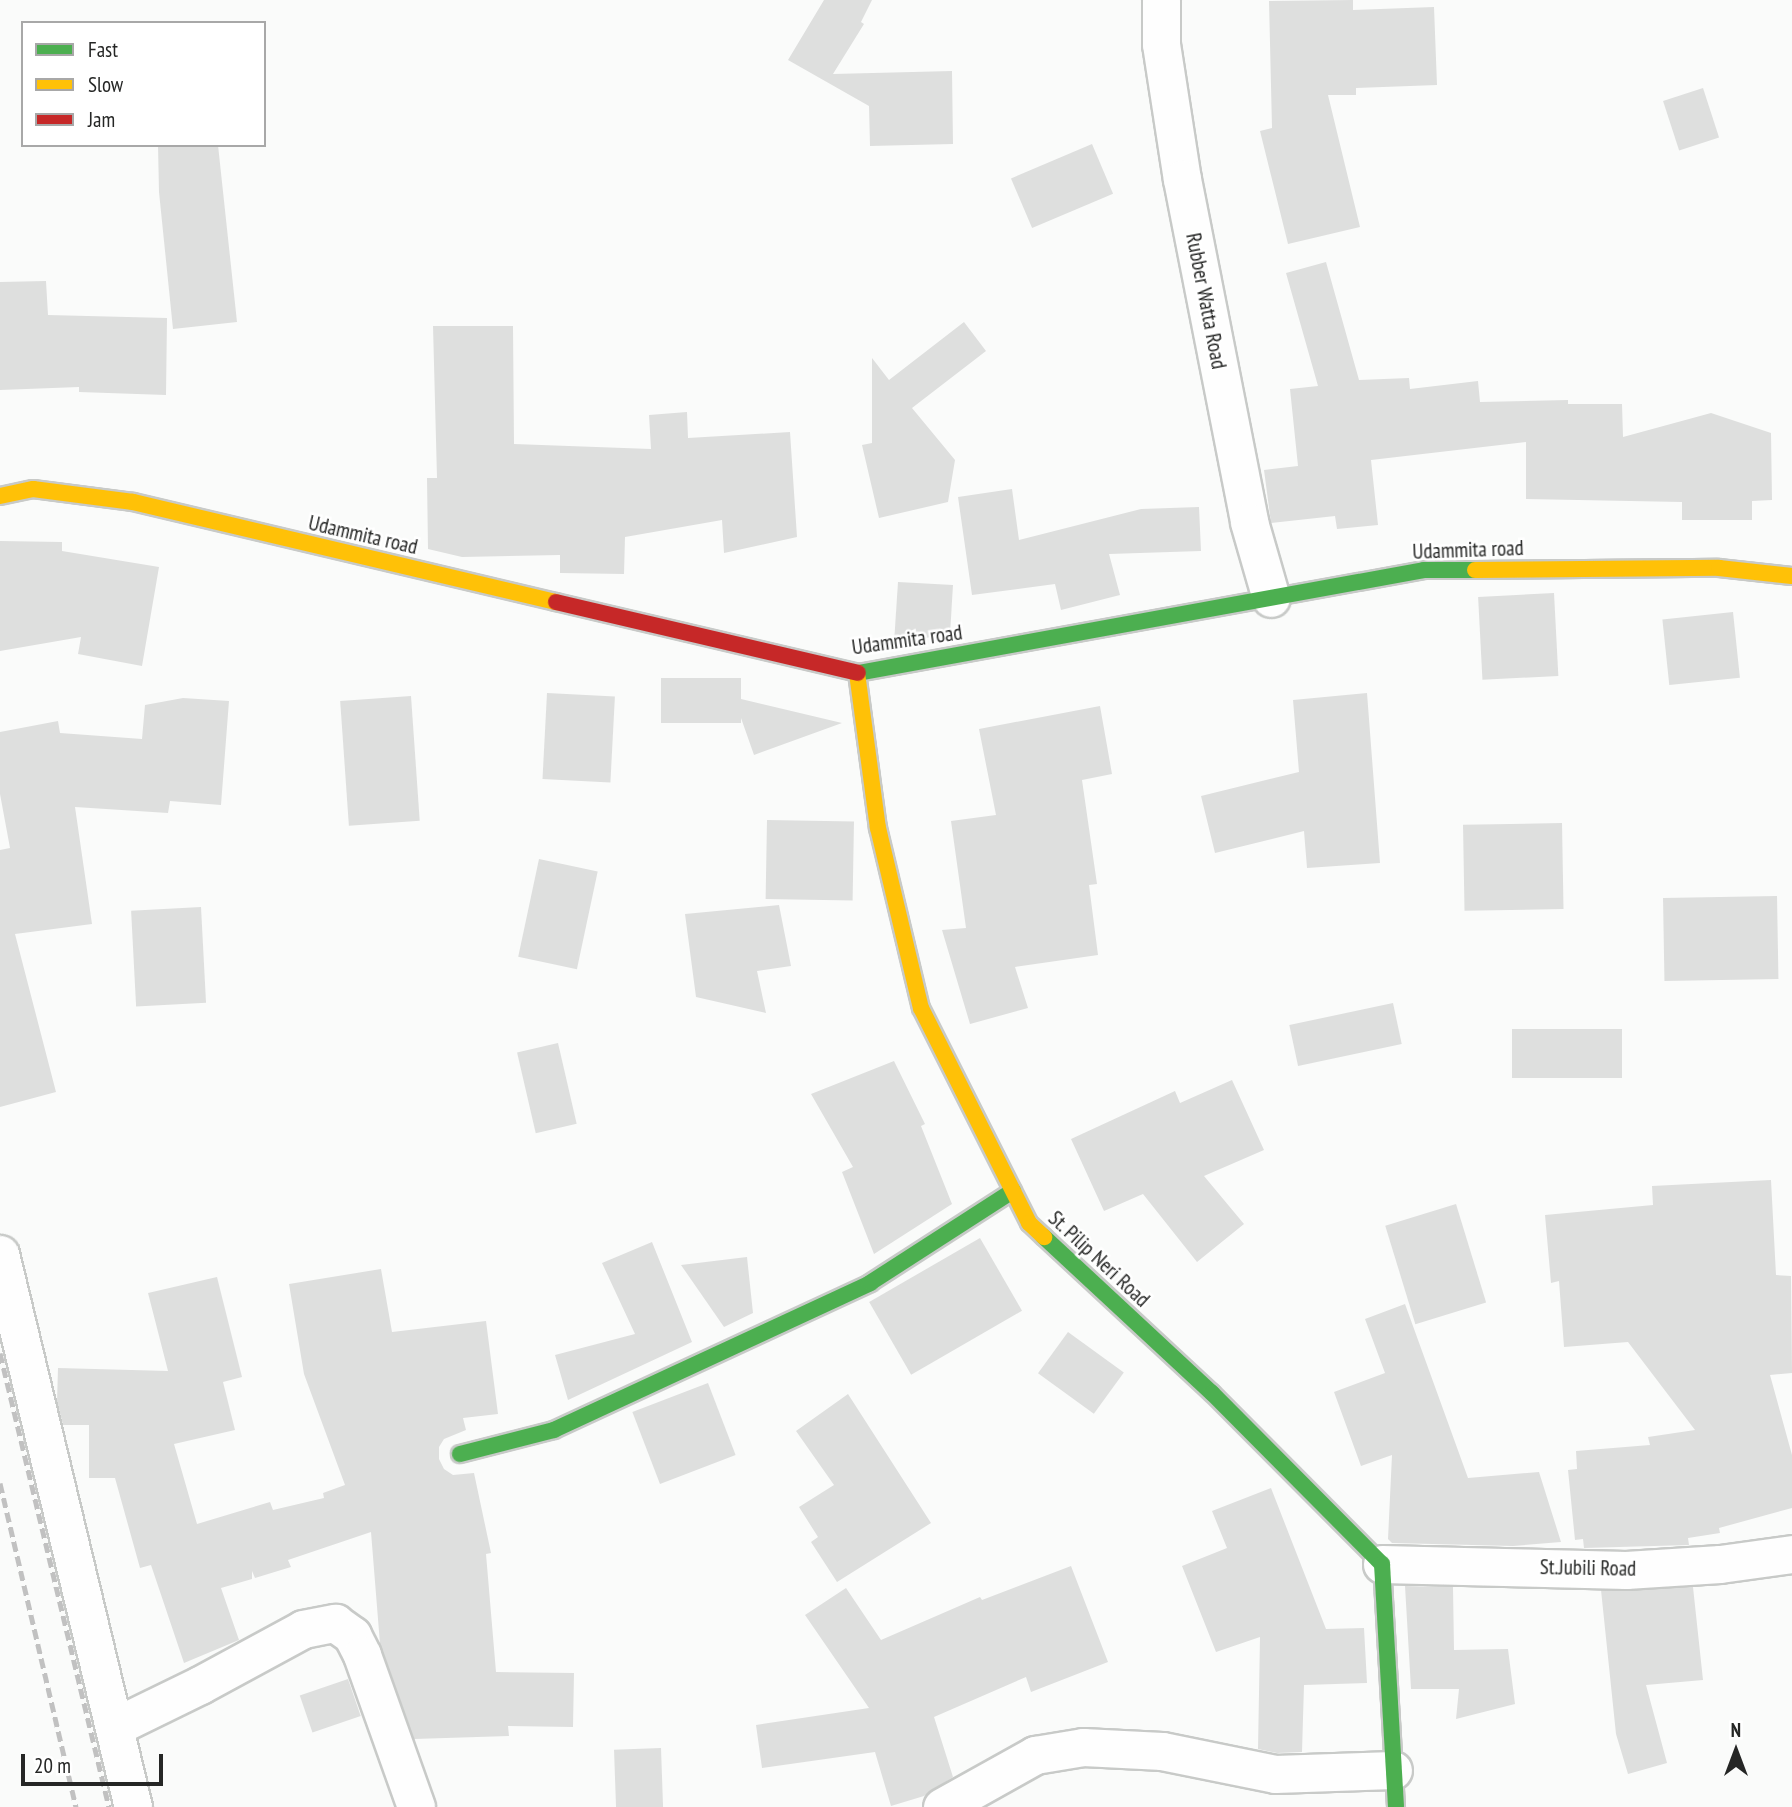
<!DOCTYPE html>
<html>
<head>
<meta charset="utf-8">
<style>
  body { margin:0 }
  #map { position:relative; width:1792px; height:1807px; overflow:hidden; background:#fafbfa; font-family:"PT Sans Narrow",sans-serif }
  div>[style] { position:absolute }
  .building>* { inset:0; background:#dedfde; transform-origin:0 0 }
  .roads { filter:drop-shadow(2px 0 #c8cac8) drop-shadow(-2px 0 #c8cac8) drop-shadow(0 2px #c8cac8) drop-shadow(0 -2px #c8cac8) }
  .street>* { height:37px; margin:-18.5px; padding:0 18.5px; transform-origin:18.5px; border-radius:18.5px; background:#fefefe }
  .fast>* { height:16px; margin:-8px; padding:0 8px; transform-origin:8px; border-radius:8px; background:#4caf50 }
  .slow>* { height:16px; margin:-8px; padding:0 8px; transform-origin:8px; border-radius:8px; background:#ffc107 }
  .jam>* { height:16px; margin:-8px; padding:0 8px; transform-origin:8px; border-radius:8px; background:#c62828 }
  .rail>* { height:5px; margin-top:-2.5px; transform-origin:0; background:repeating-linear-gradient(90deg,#c1c1c1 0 10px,transparent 0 15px) }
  span { translate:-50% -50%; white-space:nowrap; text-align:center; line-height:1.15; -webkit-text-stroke:5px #fff; paint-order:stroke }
  .street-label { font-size:21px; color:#252625 }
  .legend { position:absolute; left:21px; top:21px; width:245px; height:126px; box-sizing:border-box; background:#fff; border:2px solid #a8a8a8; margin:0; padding:9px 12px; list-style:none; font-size:21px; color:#252625 }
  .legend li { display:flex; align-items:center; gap:14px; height:35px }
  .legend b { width:35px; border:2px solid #a8a8a8 }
  .north { position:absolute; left:1701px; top:1716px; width:70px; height:70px; -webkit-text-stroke:5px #fff; paint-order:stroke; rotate:0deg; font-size:19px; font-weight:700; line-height:28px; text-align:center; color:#252625 }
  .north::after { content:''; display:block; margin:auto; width:24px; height:32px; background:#252625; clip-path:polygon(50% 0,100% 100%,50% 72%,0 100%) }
  .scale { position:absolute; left:21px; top:1754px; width:142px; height:32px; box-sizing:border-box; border:4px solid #252625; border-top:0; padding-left:9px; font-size:21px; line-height:24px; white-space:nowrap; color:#252625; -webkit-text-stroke:5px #fff; paint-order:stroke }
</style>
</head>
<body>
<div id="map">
  <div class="building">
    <div style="clip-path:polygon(824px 0,872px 0,861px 22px,864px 24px,833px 74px,952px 71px,953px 144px,870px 146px,869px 106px,788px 60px)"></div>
    <div style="clip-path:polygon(1353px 0,1353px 10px,1434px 7px,1437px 85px,1356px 88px,1356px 95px,1328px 95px,1360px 227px,1288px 244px,1260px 131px,1272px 128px,1269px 1px)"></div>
    <div style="left:1703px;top:88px;width:52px;height:42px;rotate:72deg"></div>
    <div style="left:1092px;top:144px;width:54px;height:88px;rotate:67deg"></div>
    <div style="clip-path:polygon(158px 145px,218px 145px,237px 322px,173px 329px,159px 192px)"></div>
    <div style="clip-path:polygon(1326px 262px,1359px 380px,1409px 378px,1410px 389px,1478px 381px,1480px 402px,1568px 400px,1568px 404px,1622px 404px,1623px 437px,1711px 413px,1771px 433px,1772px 500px,1752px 501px,1752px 520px,1682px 520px,1682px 502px,1526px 499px,1526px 442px,1371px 460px,1378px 525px,1337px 529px,1335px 516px,1271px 523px,1264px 470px,1298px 466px,1290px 389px,1318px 386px,1286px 273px)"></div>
    <div style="clip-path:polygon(46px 281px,48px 315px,167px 318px,166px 395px,79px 392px,79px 387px,0 390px,0 282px)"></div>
    <div style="clip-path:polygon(964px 322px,986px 351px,912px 408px,955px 460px,948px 502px,879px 518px,862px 445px,872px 443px,872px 358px,889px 380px)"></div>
    <div style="clip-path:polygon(433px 326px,513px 326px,514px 444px,651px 449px,649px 415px,687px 412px,688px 438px,790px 432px,797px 537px,724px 553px,722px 520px,625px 537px,624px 574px,560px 573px,560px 555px,462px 557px,428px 549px,427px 478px,437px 478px)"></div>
    <div style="clip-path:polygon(1012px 489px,1019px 540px,1141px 509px,1199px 507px,1201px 551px,1109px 554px,1120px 595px,1061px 610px,1055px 584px,972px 595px,958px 497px)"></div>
    <div style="clip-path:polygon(0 541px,62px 542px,62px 551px,159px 567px,142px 666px,78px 654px,81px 637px,0 651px)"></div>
    <div style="clip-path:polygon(898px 582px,953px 585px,950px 634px,894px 643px)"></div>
    <div style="left:1554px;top:593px;width:83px;height:76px;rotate:87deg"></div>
    <div style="left:1733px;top:612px;width:66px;height:71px;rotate:84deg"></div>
    <div style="clip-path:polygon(661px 678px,741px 678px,741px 699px,842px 723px,754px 755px,741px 718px,741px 723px,661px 723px)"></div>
    <div style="left:547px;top:693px;width:68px;height:86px;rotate:3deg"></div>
    <div style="clip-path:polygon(1367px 693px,1380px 863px,1307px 868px,1304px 831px,1215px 853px,1201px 796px,1299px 772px,1293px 700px)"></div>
    <div style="left:411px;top:696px;width:125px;height:71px;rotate:86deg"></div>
    <div style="clip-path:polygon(183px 698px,229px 701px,221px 805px,170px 801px,168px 813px,75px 807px,92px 924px,15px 934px,56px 1092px,0 1107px,0 850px,10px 848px,0 794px,0 732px,58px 721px,60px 733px,142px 739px,145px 705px)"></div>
    <div style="clip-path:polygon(1100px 706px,1112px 774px,1082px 780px,1097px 884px,1089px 885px,1098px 955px,1015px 967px,1028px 1008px,970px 1024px,942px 930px,966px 928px,951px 821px,996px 815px,979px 729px)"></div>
    <div style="left:767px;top:820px;width:87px;height:79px;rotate:1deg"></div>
    <div style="left:1562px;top:823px;width:86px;height:99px;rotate:89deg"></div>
    <div style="left:539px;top:859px;width:60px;height:100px;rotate:12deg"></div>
    <div style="left:1777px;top:896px;width:83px;height:114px;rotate:89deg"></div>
    <div style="clip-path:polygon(779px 905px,791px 966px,757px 971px,766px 1013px,696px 997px,685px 914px)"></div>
    <div style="left:201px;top:907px;width:96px;height:70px;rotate:87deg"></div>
    <div style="left:1393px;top:1003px;width:42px;height:106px;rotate:78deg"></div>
    <div style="left:1512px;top:1029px;width:110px;height:49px"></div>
    <div style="left:558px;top:1043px;width:83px;height:42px;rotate:77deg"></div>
    <div style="clip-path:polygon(894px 1061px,925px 1124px,921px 1126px,952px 1204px,874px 1254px,842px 1172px,853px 1167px,811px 1094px)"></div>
    <div style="clip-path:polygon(1232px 1080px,1264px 1150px,1204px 1176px,1244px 1224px,1197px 1262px,1143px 1194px,1104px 1211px,1071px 1139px,1175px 1091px,1180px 1103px)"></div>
    <div style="clip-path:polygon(1771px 1180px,1776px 1275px,1791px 1276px,1792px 1373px,1770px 1375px,1792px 1455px,1792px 1508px,1719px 1528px,1720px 1533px,1688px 1538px,1689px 1545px,1584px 1548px,1583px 1539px,1575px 1540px,1568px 1470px,1577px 1469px,1576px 1451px,1650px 1445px,1648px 1437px,1695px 1430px,1628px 1342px,1564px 1347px,1559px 1281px,1551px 1283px,1545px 1215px,1653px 1205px,1652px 1186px)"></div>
    <div style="left:1456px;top:1204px;width:103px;height:74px;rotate:73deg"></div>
    <div style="left:980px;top:1238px;width:84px;height:128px;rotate:60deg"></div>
    <div style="clip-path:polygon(652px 1242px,692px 1342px,568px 1400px,555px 1355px,635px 1334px,602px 1263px)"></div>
    <div style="clip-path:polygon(747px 1257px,753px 1313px,724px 1327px,681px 1265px)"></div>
    <div style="clip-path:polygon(381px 1269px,392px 1332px,486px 1321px,498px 1414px,463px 1418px,466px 1430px,444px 1439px,439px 1447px,439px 1459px,444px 1469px,453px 1475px,474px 1473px,491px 1553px,486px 1554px,496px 1672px,574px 1673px,573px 1727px,508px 1726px,509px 1736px,414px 1739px,380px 1644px,371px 1532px,288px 1560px,291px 1567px,255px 1578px,252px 1571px,252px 1579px,221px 1588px,239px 1640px,184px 1663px,151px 1565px,140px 1568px,115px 1478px,89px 1478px,89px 1425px,63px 1425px,57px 1402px,58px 1368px,168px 1371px,148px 1293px,217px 1277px,242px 1377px,223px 1382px,235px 1430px,174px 1444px,197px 1524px,270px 1502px,273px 1510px,324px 1498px,323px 1493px,345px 1485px,304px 1374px,289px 1284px)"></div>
    <div style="clip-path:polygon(1405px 1304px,1468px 1478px,1539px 1472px,1561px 1542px,1513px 1546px,1392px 1543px,1388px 1539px,1392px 1455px,1361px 1466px,1334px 1392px,1385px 1373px,1365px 1319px)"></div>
    <div style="left:1068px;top:1332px;width:69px;height:51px;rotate:36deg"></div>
    <div style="left:708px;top:1383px;width:77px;height:81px;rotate:69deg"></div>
    <div style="clip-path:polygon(848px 1394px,931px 1523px,837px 1582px,811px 1542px,818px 1537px,799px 1507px,834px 1485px,796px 1431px)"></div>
    <div style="clip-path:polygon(1271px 1488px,1326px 1629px,1364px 1628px,1367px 1683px,1304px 1685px,1302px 1752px,1277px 1753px,1258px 1749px,1260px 1637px,1216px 1652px,1182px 1566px,1227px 1548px,1212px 1511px)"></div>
    <div style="clip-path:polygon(1071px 1566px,1108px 1662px,1031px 1692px,1026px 1677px,934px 1717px,953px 1777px,924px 1796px,891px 1806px,875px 1752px,762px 1768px,756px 1725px,869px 1708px,805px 1615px,846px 1588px,881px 1640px,980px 1597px,982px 1600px)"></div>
    <div style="clip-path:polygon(1405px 1586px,1453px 1587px,1454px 1650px,1508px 1649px,1515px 1704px,1456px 1719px,1459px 1689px,1411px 1689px)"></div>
    <div style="clip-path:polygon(1693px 1587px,1703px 1680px,1646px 1685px,1667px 1763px,1628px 1774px,1616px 1734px,1601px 1590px)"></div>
    <div style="left:348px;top:1679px;width:39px;height:51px;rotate:71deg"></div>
    <div style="left:661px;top:1748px;width:59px;height:47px;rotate:88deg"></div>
  </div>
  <div class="roads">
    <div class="street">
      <div style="left:1161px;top:0;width:44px;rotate:90deg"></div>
      <div style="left:1161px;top:44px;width:137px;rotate:81.2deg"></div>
      <div style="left:1182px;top:179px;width:349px;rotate:78.9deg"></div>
      <div style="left:1249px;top:522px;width:79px;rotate:73.9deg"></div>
      <div style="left:0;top:1254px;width:569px;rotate:76.48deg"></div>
      <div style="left:1382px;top:1564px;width:244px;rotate:1.4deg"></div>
      <div style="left:1626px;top:1570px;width:94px;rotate:-3.7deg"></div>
      <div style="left:1720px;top:1564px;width:73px;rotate:-7.9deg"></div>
      <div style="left:114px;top:1727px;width:96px;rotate:-26deg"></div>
      <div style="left:200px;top:1685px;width:117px;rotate:-28.5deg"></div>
      <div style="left:303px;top:1629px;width:33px;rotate:-11deg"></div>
      <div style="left:335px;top:1623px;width:21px;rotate:35deg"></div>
      <div style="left:352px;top:1635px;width:22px;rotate:63deg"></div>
      <div style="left:362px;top:1655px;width:161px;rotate:70.4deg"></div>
      <div style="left:942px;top:1807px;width:107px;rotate:-29.2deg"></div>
      <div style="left:1035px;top:1755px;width:49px;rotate:-9.5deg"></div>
      <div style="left:1083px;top:1747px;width:79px;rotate:2.9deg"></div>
      <div style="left:1162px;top:1751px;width:115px;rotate:11.5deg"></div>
      <div style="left:1275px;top:1774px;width:118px;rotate:-1.9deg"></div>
    </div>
    <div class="fast">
      <div style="left:858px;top:673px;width:575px;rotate:-10.31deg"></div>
      <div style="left:1424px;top:570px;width:51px"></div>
      <div style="left:1044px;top:1237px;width:229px;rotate:42.9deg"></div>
      <div style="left:1212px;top:1393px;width:241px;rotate:45.2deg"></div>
      <div style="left:1382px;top:1564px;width:243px;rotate:86.7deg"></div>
      <div style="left:460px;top:1454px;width:97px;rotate:-14.3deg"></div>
      <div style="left:554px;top:1430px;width:349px;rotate:-24.9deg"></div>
      <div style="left:870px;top:1283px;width:170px;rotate:-32.8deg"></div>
    </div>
    <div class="slow">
      <div style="left:0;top:496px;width:34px;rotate:-12deg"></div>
      <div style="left:33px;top:489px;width:101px;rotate:7.4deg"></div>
      <div style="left:133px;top:502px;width:435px;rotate:13.3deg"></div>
      <div style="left:1475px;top:570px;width:244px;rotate:-0.5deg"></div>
      <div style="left:1719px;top:568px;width:73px;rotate:6.3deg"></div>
      <div style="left:857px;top:673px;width:156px;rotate:82.3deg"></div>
      <div style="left:878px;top:828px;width:185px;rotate:76.6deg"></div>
      <div style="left:921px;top:1008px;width:241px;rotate:63.3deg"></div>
      <div style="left:1029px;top:1223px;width:21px;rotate:43deg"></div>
    </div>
    <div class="jam">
      <div style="left:556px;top:602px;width:310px;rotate:13.2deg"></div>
    </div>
  </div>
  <div class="rail">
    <div style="left:0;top:1353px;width:467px;rotate:76.5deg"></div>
    <div style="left:0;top:1483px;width:333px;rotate:76.8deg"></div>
  </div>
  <div class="street-label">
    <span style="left:1206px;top:301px;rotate:79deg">Rubber Watta Road</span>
    <span style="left:363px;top:535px;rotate:13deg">Udammita road</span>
    <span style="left:1468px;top:550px;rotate:-2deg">Udammita road</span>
    <span style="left:907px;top:640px;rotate:-8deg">Udammita road</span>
    <span style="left:1099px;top:1259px;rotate:43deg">St. Pilip Neri Road</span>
    <span style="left:1588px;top:1568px;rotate:1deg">St.Jubili Road</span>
  </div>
  <ul class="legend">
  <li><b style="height:9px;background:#4caf50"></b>Fast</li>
  <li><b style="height:9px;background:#ffc107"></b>Slow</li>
  <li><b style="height:9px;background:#c62828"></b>Jam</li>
  </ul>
  <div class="north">N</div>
  <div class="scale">20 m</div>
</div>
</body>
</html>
